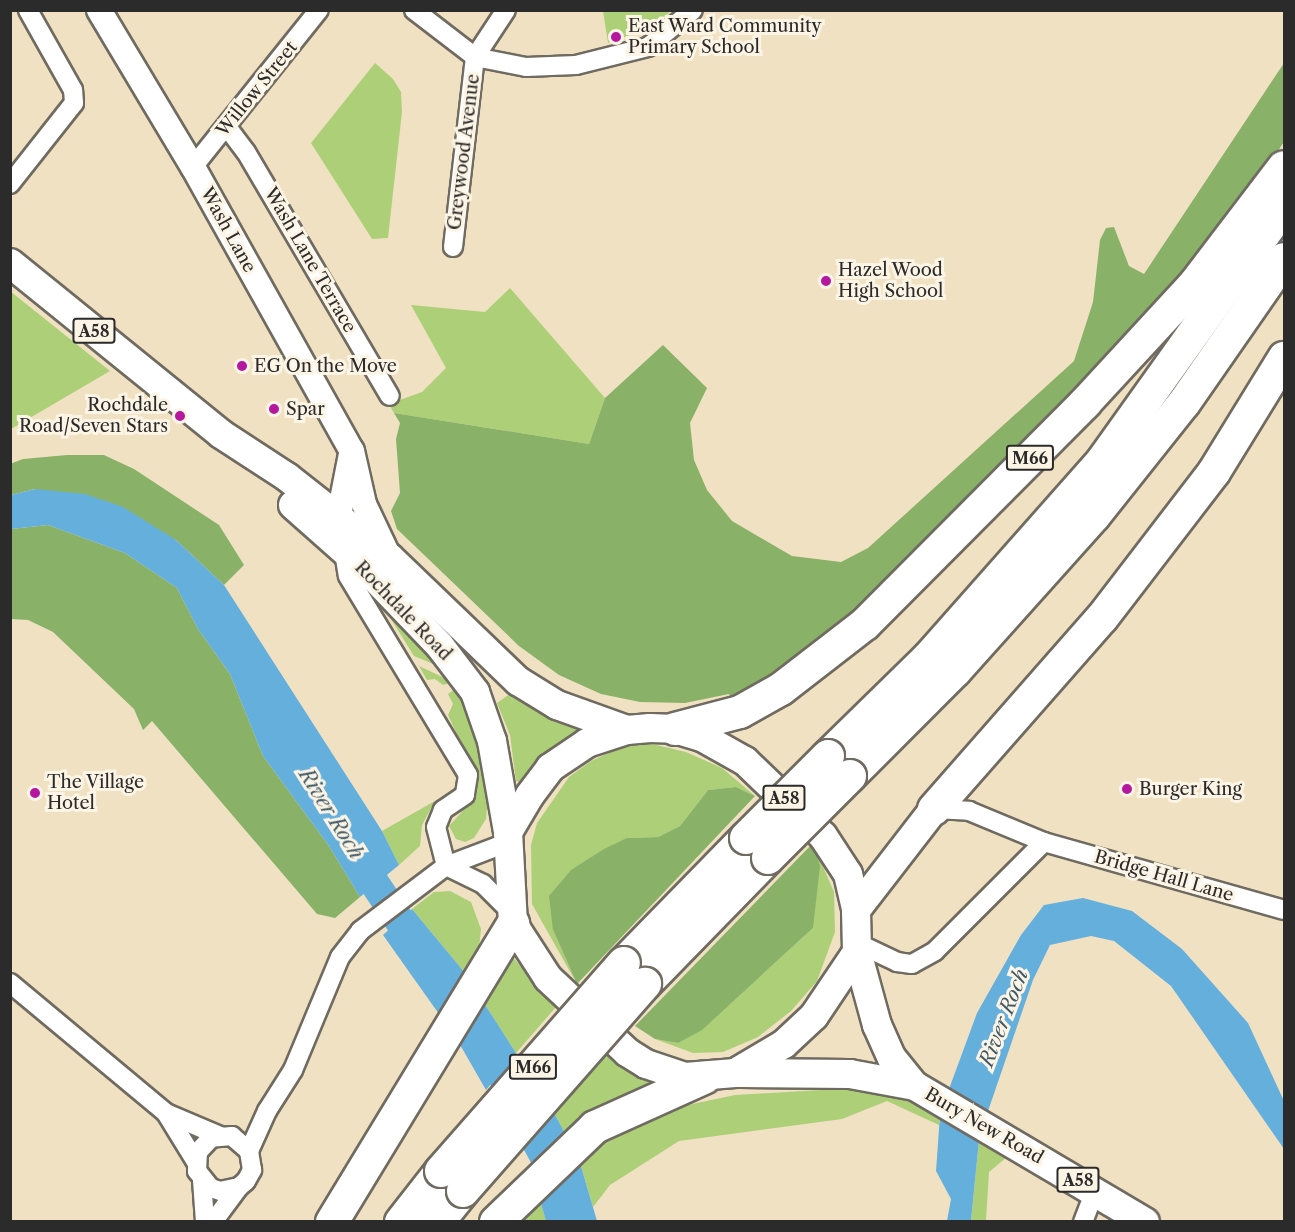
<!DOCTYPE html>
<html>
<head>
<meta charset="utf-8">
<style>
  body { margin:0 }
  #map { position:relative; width:1295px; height:1232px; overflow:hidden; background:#f0e1c3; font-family:"Libre Caslon Text",serif }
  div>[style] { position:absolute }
  .green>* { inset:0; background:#accf78 }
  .forest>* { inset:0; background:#89b268 }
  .water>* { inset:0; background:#65afdd }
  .river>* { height:30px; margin:-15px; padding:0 15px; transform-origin:15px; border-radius:15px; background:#65afdd }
  .roads { filter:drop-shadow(2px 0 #706b60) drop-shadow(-2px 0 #706b60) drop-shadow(0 2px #706b60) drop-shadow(0 -2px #706b60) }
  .minor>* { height:18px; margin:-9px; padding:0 9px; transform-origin:9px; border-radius:9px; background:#fff }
  .secondary>* { height:24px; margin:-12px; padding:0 12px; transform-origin:12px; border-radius:12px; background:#fff }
  .trunk>* { height:28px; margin:-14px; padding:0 14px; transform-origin:14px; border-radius:14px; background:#fff }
  .motorway>* { height:32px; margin:-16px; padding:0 16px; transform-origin:16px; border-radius:16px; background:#fff }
  .bridges { filter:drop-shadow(2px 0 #706b60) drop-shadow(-2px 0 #706b60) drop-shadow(0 2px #706b60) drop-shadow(0 -2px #706b60) }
  .motorway-bridge>* { height:32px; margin:-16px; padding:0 16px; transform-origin:16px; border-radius:16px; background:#fff }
  .dots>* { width:16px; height:16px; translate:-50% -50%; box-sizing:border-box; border:3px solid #fcf5e5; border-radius:50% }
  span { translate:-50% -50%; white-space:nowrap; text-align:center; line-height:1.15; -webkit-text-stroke:6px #fcf5e5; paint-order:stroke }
  .shield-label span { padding:2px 4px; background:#fcf5e5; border:2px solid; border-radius:4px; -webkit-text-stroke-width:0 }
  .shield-label { font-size:16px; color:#2b2b2b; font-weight:700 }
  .poi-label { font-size:18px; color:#2b2b2b }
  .left { translate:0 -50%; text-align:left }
  .right { translate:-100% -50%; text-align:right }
  .street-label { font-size:18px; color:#2b2b2b }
  .water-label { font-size:20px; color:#3f5969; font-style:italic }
  .frame { position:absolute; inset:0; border:12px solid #2b2b2b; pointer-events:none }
</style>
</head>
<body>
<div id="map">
  <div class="green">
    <div style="clip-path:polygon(603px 11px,603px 10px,671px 11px,652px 27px,608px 43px)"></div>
    <div style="clip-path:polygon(375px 63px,393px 79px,401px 92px,402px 112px,388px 238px,372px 239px,311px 143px)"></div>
    <div style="clip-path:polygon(510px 288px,605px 398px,589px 444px,394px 413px,389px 404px,422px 392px,446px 368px,411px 305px,485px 312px)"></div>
    <div style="clip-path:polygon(10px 291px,110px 371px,11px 429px,10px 429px)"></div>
    <div style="clip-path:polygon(366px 579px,450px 671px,414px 656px)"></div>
    <div style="clip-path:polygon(419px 666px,453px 682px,443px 685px,435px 679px,427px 680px)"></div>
    <div style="clip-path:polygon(460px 685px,468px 694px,489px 785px,486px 819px,474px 838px,465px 842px,456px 839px,449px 826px,471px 802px,478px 780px,448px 715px,453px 704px,448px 694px)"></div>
    <div style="clip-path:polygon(511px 693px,543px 713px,581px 730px,545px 755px,522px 783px,516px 781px,510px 735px,497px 703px)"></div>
    <div style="clip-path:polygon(652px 744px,686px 752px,722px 768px,755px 796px,736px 787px,708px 790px,680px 826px,658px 837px,627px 838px,553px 930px,577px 984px,532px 904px,531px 845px,537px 823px,569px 777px,591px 761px,622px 747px)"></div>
    <div style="clip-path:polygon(435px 801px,422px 825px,420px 846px,399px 865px,382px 831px)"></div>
    <div style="clip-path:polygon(813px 843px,834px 892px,835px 932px,817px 981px,791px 1011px,758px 1037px,723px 1052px,693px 1053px,655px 1039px,678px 1043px,730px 1004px,813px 928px)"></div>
    <div style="clip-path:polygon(450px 891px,471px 902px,481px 929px,479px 948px,465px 973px,412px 909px,434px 892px)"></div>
    <div style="clip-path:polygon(511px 955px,556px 1007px,516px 1053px,484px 1003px)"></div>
    <div style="clip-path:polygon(607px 1053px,658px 1087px,566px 1135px,554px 1113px)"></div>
    <div style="clip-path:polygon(854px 1088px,910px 1100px,940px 1115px,939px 1125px,887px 1101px,842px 1119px,679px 1141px,610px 1185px,593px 1207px,578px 1156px,640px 1115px,735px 1095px)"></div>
    <div style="clip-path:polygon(979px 1140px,1007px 1157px,989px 1172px,986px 1221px,971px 1222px)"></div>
    <div style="clip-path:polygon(539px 1197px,546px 1221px,515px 1221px)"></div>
  </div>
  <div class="forest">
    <div style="clip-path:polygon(1284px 63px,1284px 142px,1239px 207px,1162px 305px,902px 570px,764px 685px,732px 701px,729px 694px,685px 703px,640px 702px,601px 694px,559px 675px,519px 646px,397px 529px,391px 511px,400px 493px,396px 439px,400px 423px,394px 413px,589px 444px,605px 398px,663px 345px,707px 388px,690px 423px,694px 460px,707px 490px,732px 521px,792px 556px,841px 562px,868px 548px,1074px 361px,1093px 302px,1100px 240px,1106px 228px,1114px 227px,1129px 266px,1144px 274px)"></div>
    <div style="clip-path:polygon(67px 455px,104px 455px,134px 469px,219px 525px,244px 565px,224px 585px,176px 540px,35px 489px,11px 495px,10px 464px,23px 459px)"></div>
    <div style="clip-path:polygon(48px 525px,125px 553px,177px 588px,198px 629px,230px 674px,263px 756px,329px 846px,360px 897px,335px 918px,317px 914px,152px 721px,143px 730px,134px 709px,53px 632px,28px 620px,11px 619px,11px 529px)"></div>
    <div style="clip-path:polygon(736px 787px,755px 796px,577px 984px,553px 930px,549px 896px,571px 870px,604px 849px,627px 838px,658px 837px,680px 826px,708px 790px)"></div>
    <div style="clip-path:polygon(813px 843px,820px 866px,813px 928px,702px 1030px,678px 1043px,655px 1039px,635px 1026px)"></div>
  </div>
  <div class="water">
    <div style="clip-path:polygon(35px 489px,85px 494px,123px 507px,176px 540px,224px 585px,382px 831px,399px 865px,360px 897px,329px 846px,263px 756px,230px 674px,198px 629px,177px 588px,125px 553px,48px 525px,11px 529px,11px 495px)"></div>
    <div style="clip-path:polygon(1083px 898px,1132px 911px,1182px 949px,1248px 1023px,1284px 1101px,1284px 1149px,1171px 986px,1114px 941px,1091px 936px,1050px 945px,1033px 980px,988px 1111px,949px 1089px,977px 1013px,1021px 935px,1044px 905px)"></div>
    <div style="clip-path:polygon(412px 909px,465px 973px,439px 1014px,383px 935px)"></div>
    <div style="clip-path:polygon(484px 1003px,516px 1053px,486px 1090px,459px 1043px)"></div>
    <div style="clip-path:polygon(554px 1113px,566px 1135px,535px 1170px,523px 1148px)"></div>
    <div style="clip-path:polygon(940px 1115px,979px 1140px,971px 1221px,947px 1221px,951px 1199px,936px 1171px)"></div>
    <div style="clip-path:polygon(578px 1156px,597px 1221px,546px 1221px,539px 1197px)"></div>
  </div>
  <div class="river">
    <div style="left:353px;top:851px;width:123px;rotate:56.3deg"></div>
    <div style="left:478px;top:1037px;width:124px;rotate:57.8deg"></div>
    <div style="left:544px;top:1142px;width:84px;rotate:72.6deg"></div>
  </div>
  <div class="roads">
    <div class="minor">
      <div style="left:414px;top:10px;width:77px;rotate:37.6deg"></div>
      <div style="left:475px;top:57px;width:52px;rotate:11.1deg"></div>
      <div style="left:526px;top:67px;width:50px;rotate:-2.3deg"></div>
      <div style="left:576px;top:65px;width:74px;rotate:-14deg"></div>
      <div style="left:648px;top:47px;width:58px;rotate:-39.4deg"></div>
      <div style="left:227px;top:127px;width:31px;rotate:53deg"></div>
      <div style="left:246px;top:152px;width:283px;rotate:59.5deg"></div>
      <div style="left:193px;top:167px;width:201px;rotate:-51.3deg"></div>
      <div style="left:10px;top:184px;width:103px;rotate:-51.7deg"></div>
      <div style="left:74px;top:103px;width:13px;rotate:-94deg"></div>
      <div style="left:73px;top:90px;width:92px;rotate:-119.4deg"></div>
      <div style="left:453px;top:247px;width:191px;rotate:-83.4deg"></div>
      <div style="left:475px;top:57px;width:56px;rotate:-56.6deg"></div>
      <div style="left:344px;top:552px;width:24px;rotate:81deg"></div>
      <div style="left:348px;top:576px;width:232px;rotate:58.9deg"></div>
      <div style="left:468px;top:775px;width:20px;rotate:99deg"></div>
      <div style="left:465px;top:795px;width:27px;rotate:146deg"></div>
      <div style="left:443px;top:810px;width:18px;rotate:112deg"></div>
      <div style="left:436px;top:827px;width:40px;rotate:75.6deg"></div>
      <div style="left:934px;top:809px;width:35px;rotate:3deg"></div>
      <div style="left:969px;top:811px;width:81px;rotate:22.5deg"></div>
      <div style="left:1044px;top:842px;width:249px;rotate:15.8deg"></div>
      <div style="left:446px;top:866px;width:41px;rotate:25.9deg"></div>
      <div style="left:483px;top:884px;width:38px;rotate:45deg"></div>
      <div style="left:859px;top:944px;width:42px;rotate:25.3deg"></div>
      <div style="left:897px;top:962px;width:15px;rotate:8deg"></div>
      <div style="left:912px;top:964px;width:26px;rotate:-29deg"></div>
      <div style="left:935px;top:951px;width:154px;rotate:-45deg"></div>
      <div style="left:10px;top:983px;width:203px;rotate:39.8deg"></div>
      <div style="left:166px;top:1113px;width:59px;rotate:23.1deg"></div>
      <div style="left:166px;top:1113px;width:57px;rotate:58.5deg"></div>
      <div style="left:249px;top:1151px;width:23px;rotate:-139deg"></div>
      <div style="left:232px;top:1136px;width:21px;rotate:175deg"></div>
      <div style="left:211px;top:1138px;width:19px;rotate:133deg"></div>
      <div style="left:198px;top:1152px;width:19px;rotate:93deg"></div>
      <div style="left:197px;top:1171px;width:22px;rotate:51deg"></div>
      <div style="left:211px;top:1188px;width:9px;rotate:18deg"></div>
      <div style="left:220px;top:1191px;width:19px;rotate:-12deg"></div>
      <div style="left:239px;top:1187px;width:9px;rotate:-41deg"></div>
      <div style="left:246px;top:1181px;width:13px;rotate:-61deg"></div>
      <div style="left:252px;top:1170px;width:19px;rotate:-99deg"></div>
      <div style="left:249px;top:1151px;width:44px;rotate:-65.8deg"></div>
      <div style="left:267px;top:1111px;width:49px;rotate:-57.6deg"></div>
      <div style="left:293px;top:1070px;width:122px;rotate:-67.4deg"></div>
      <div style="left:340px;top:957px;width:33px;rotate:-52deg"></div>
      <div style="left:360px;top:931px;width:108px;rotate:-37.1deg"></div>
      <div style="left:446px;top:866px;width:67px;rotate:-20.9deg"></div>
      <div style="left:202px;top:1180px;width:42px;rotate:85.9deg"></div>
      <div style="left:213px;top:1222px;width:44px;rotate:-53.4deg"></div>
      <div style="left:1083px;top:1222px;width:33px;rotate:-69deg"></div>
    </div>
    <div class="secondary">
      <div style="left:99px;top:10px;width:183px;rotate:59.1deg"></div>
      <div style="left:193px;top:167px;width:325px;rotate:60.8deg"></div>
      <div style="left:352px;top:451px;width:54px;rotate:77.2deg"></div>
      <div style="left:364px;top:504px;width:56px;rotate:64.8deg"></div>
      <div style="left:343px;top:535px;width:25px;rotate:-97deg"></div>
      <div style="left:340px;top:510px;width:57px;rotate:-78.9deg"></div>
    </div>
    <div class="trunk">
      <div style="left:10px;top:263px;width:272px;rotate:39deg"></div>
      <div style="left:221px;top:434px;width:79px;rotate:33.1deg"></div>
      <div style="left:287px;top:477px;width:131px;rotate:38.2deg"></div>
      <div style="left:390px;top:558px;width:178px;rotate:43.9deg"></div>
      <div style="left:518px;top:681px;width:46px;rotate:31.6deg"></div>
      <div style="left:557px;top:705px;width:74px;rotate:19.7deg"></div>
      <div style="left:293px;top:505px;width:106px;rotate:41.5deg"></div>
      <div style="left:372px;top:575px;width:98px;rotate:46.2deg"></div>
      <div style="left:440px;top:646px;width:58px;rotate:52.7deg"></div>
      <div style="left:475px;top:692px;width:52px;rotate:70.9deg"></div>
      <div style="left:492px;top:741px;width:92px;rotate:80deg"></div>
      <div style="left:650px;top:728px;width:25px;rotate:2deg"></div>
      <div style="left:675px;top:729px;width:28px;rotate:17deg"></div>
      <div style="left:702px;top:737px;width:49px;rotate:29.2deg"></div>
      <div style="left:745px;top:761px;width:108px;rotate:43.9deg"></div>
      <div style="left:823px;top:836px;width:45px;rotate:56.7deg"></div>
      <div style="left:848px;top:874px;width:37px;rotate:77deg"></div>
      <div style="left:856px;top:910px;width:42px;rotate:88.6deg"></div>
      <div style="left:857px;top:952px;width:77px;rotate:123.9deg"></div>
      <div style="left:814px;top:1016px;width:41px;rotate:137deg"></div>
      <div style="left:784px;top:1044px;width:57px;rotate:149.4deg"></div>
      <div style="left:735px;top:1073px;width:50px;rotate:175.4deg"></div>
      <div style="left:685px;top:1077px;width:41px;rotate:-161.6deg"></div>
      <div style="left:646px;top:1064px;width:22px;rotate:-148deg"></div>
      <div style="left:627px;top:1052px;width:108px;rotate:-136.9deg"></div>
      <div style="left:548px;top:978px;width:64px;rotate:-122.9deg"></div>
      <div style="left:513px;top:924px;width:92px;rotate:-93.1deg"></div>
      <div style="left:508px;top:832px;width:43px;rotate:-59.3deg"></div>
      <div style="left:530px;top:795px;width:34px;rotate:-53deg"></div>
      <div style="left:550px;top:768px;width:45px;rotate:-34deg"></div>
      <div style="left:587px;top:743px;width:42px;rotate:-18deg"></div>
      <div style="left:627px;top:730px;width:23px;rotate:-5deg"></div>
      <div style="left:856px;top:910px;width:128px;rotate:-52.3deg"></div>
      <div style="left:857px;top:952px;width:76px;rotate:74.7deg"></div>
      <div style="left:877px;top:1025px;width:36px;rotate:66deg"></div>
      <div style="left:892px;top:1058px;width:36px;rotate:51deg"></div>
      <div style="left:740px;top:1073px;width:110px;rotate:0.5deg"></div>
      <div style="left:850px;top:1074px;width:66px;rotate:10.5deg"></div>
      <div style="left:915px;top:1086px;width:267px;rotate:30.6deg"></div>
    </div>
    <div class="motorway">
      <div style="left:675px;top:729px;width:67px;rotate:-14.7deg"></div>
      <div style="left:740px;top:712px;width:47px;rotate:-29.3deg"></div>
      <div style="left:781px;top:689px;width:106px;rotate:-37.7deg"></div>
      <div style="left:865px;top:624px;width:312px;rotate:-45.1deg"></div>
      <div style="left:1085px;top:403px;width:161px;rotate:-47.3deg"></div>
      <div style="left:1194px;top:285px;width:148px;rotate:-52.7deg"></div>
      <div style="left:828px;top:756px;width:141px;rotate:-44.4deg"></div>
      <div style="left:929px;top:657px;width:263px;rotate:-48.5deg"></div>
      <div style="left:1103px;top:460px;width:312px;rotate:-54.5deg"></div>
      <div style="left:850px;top:776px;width:148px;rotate:-45deg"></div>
      <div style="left:955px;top:671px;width:208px;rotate:-48.1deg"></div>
      <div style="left:1094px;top:516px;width:144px;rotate:-51.5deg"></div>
      <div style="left:1184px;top:403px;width:175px;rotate:-55.2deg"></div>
      <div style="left:934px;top:809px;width:254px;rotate:-48.7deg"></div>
      <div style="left:1102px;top:618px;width:184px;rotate:-52.5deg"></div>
      <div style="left:1214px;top:472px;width:134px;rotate:-58.4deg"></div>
      <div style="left:624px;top:963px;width:175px;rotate:-45.7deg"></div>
      <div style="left:645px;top:984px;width:176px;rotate:-45.7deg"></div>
      <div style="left:332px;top:1222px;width:349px;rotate:-58.7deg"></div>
      <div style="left:401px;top:1222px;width:65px;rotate:-51.9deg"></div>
      <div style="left:438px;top:1222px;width:40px;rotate:-51deg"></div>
      <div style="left:496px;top:1222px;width:137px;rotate:-43.8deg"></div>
      <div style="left:595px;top:1127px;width:120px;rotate:-24.2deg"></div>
    </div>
  </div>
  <div class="bridges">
    <div class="motorway-bridge">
      <div style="left:746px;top:838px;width:116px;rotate:-45deg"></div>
      <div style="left:768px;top:858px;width:116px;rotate:-45deg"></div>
      <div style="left:441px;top:1171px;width:277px;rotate:-48.7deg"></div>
      <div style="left:463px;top:1191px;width:276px;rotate:-48.7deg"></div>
    </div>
  </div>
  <div class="dots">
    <div style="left:616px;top:37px;background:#b5179e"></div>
    <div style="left:826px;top:281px;background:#b5179e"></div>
    <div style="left:242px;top:366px;background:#b5179e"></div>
    <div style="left:274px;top:409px;background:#b5179e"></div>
    <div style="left:180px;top:416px;background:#b5179e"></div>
    <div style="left:1127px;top:789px;background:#b5179e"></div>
    <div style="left:35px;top:793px;background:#b5179e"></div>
  </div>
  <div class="shield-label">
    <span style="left:94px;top:331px">A58</span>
    <span style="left:1030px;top:458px">M66</span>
    <span style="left:784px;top:798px">A58</span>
    <span style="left:533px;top:1067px">M66</span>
    <span style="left:1078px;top:1180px">A58</span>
  </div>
  <div class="poi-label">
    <span class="left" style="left:628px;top:37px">East Ward Community<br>Primary School</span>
    <span class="left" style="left:838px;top:281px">Hazel Wood<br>High School</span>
    <span class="left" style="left:254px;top:366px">EG On the Move</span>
    <span class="right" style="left:168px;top:416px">Rochdale<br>Road/Seven Stars</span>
    <span class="left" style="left:286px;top:409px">Spar</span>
    <span class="left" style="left:47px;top:793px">The Village<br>Hotel</span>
    <span class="left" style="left:1139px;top:789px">Burger King</span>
  </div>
  <div class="street-label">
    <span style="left:257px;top:89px;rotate:-51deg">Willow Street</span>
    <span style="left:464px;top:152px;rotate:-83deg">Greywood Avenue</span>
    <span style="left:228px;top:230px;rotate:61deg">Wash Lane</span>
    <span style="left:310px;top:260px;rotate:60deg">Wash Lane Terrace</span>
    <span style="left:403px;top:611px;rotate:46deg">Rochdale Road</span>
    <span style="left:1164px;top:876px;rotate:16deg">Bridge Hall Lane</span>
    <span style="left:984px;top:1126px;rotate:30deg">Bury New Road</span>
  </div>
  <div class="water-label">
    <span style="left:331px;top:814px;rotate:58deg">River Roch</span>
    <span style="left:1004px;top:1018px;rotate:-69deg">River Roch</span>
  </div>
  <div class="frame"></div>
</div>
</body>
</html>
